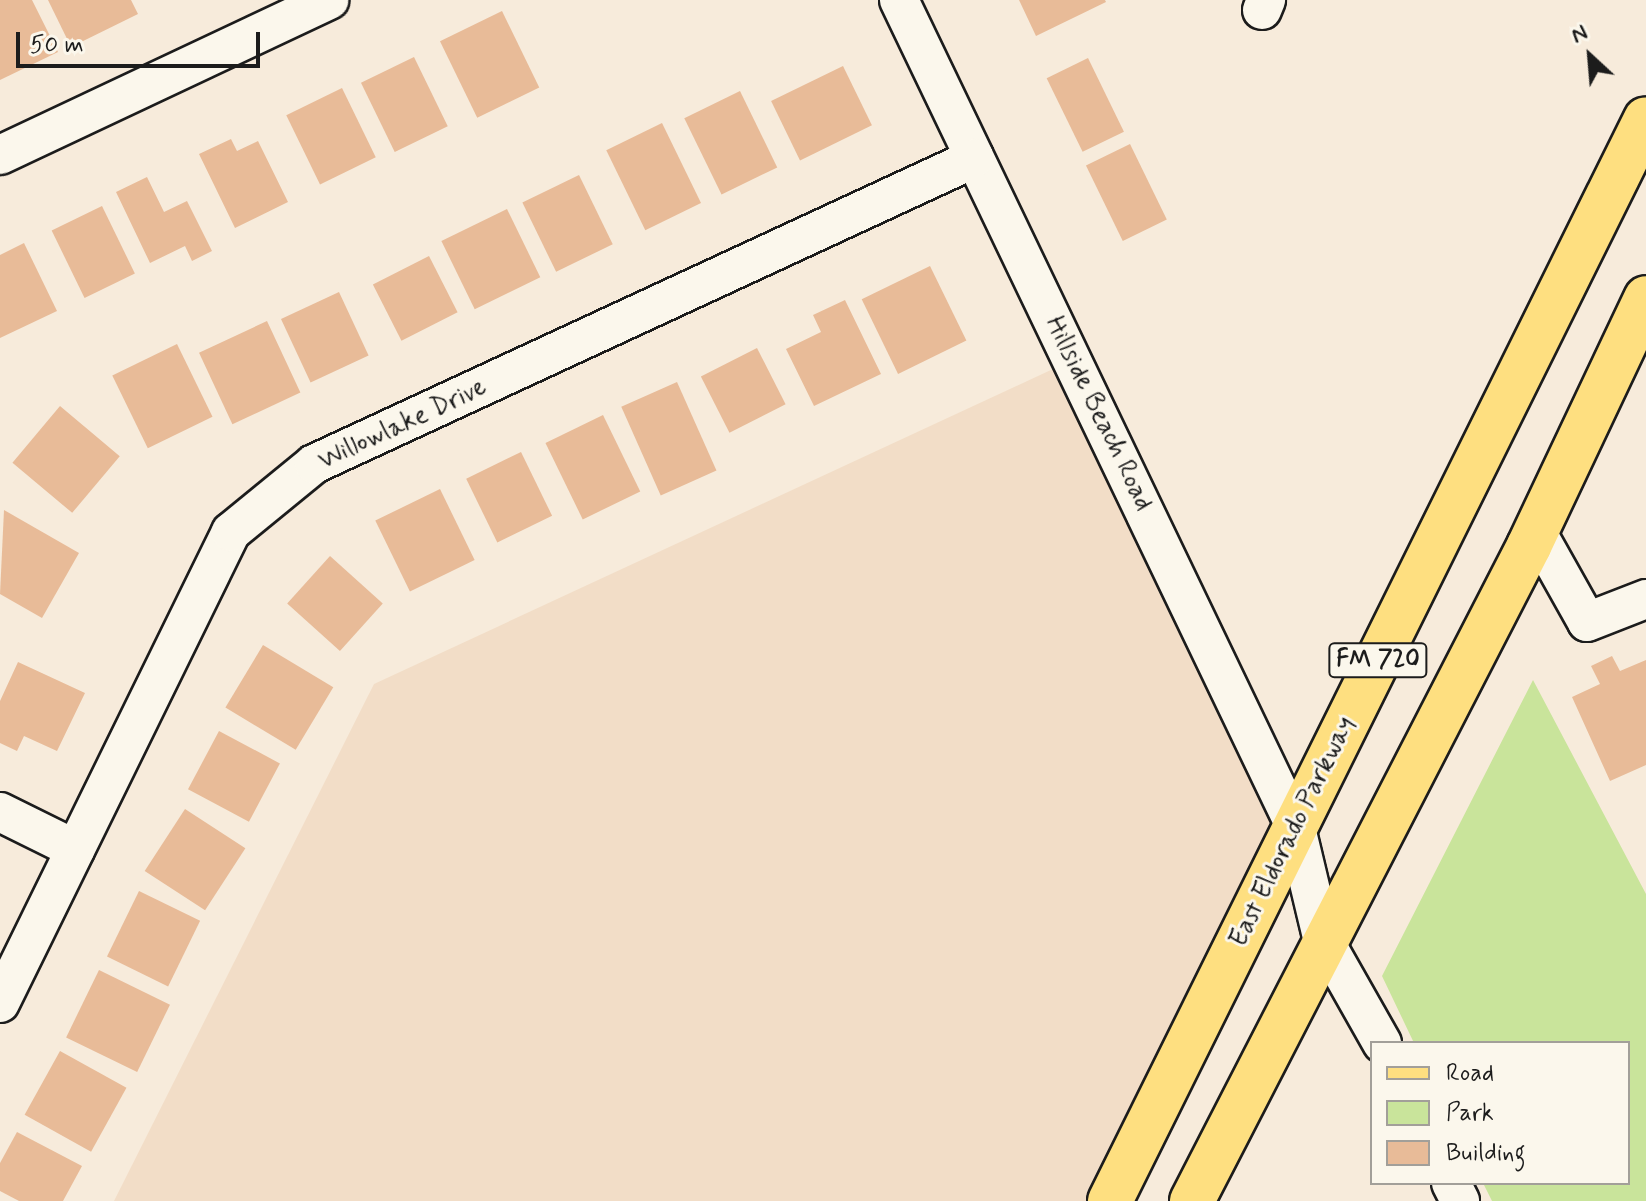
<!DOCTYPE html>
<html>
<head>
<meta charset="utf-8">
<style>
  body { margin:0 }
  #map { position:relative; width:1646px; height:1201px; overflow:hidden; background:#f7ebdb; font-family:Mynerve,sans-serif }
  div>[style] { position:absolute }
  .built>* { inset:0; background:#f2ddc7 }
  .green>* { inset:0; background:#c9e49b }
  .building>* { inset:0; background:#e8bb98; transform-origin:0 0 }
  .roads { filter:drop-shadow(2px 0 #1c1c1c) drop-shadow(-2px 0 #1c1c1c) drop-shadow(0 2px #1c1c1c) drop-shadow(0 -2px #1c1c1c) }
  .minor>* { height:38px; margin:-19px; padding:0 19px; transform-origin:19px; border-radius:19px; background:#fbf7ec }
  .major>* { height:44px; margin:-22px; padding:0 22px; transform-origin:22px; border-radius:22px; background:#fedf80 }
  span { translate:-50% -50%; white-space:nowrap; text-align:center; line-height:1.15; -webkit-text-stroke:6px #fbf7ec; paint-order:stroke }
  .shield-label span { padding:2px 6px; background:#fbf7ec; border:2px solid; border-radius:6px; -webkit-text-stroke-width:0 }
  .shield-label { font-size:24px; color:#1c1c1c; font-weight:700 }
  .street-label { font-size:26px; color:#1c1c1c }
  .legend { position:absolute; left:1370px; top:1041px; width:260px; height:144px; box-sizing:border-box; background:#fbf7ec; border:2px solid #a29f99; margin:0; padding:10px 14px; list-style:none; font-size:24px; color:#1c1c1c }
  .legend li { display:flex; align-items:center; gap:16px; height:40px }
  .legend b { width:40px; border:2px solid #a29f99 }
  .north { position:absolute; left:1550px; top:16px; width:80px; height:80px; -webkit-text-stroke:6px #fbf7ec; paint-order:stroke; rotate:334deg; font-size:22px; font-weight:700; line-height:32px; text-align:center; color:#1c1c1c }
  .north::after { content:''; display:block; margin:auto; width:28px; height:36px; background:#1c1c1c; clip-path:polygon(50% 0,100% 100%,50% 72%,0 100%) }
  .scale { position:absolute; left:16px; top:32px; width:244px; height:36px; box-sizing:border-box; border:4px solid #1c1c1c; border-top:0; padding-left:10px; font-size:24px; line-height:28px; white-space:nowrap; color:#1c1c1c; -webkit-text-stroke:6px #fbf7ec; paint-order:stroke }
</style>
</head>
<body>
<div id="map">
  <div class="built">
    <div style="clip-path:polygon(1053px 369px,1296px 828px,1103px 1201px,114px 1201px,374px 684px)"></div>
  </div>
  <div class="green">
    <div style="clip-path:polygon(1533px 680px,1646px 894px,1646px 1201px,1492px 1201px,1483px 1183px,1628px 1183px,1628px 1043px,1414px 1043px,1382px 976px)"></div>
  </div>
  <div class="building">
    <div style="clip-path:polygon(0 0,32px 0,58px 52px,0 80px)"></div>
    <div style="clip-path:polygon(48px 0,131px 0,138px 14px,71px 47px)"></div>
    <div style="clip-path:polygon(1019px 0,1105px 0,1106px 2px,1036px 36px)"></div>
    <div style="left:502px;top:11px;width:85px;height:69px;rotate:64deg"></div>
    <div style="left:414px;top:57px;width:77px;height:59px;rotate:64deg"></div>
    <div style="left:1088px;top:58px;width:82px;height:46px;rotate:64deg"></div>
    <div style="left:843px;top:66px;width:66px;height:80px;rotate:64deg"></div>
    <div style="left:342px;top:88px;width:77px;height:62px;rotate:64deg"></div>
    <div style="left:740px;top:91px;width:85px;height:62px;rotate:64deg"></div>
    <div style="left:662px;top:123px;width:89px;height:62px;rotate:64deg"></div>
    <div style="clip-path:polygon(231px 139px,237px 151px,258px 141px,288px 202px,235px 228px,199px 154px)"></div>
    <div style="left:1130px;top:144px;width:84px;height:49px;rotate:64deg"></div>
    <div style="left:579px;top:175px;width:77px;height:63px;rotate:64deg"></div>
    <div style="clip-path:polygon(147px 177px,164px 212px,187px 201px,212px 251px,192px 261px,185px 246px,150px 263px,116px 192px)"></div>
    <div style="left:102px;top:206px;width:75px;height:56px;rotate:64deg"></div>
    <div style="left:507px;top:209px;width:76px;height:73px;rotate:64deg"></div>
    <div style="clip-path:polygon(24px 243px,57px 311px,0 338px,0 255px)"></div>
    <div style="left:429px;top:256px;width:63px;height:63px;rotate:63deg"></div>
    <div style="left:930px;top:266px;width:83px;height:76px;rotate:64deg"></div>
    <div style="left:339px;top:292px;width:70px;height:64px;rotate:65deg"></div>
    <div style="clip-path:polygon(845px 300px,881px 374px,814px 406px,786px 349px,821px 332px,813px 315px)"></div>
    <div style="left:267px;top:321px;width:79px;height:75px;rotate:65deg"></div>
    <div style="left:177px;top:344px;width:81px;height:72px;rotate:64deg"></div>
    <div style="left:757px;top:348px;width:63px;height:63px;rotate:63deg"></div>
    <div style="left:677px;top:382px;width:97px;height:61px;rotate:66deg"></div>
    <div style="left:60px;top:406px;width:78px;height:74px;rotate:40deg"></div>
    <div style="left:603px;top:415px;width:85px;height:64px;rotate:64deg"></div>
    <div style="left:521px;top:452px;width:71px;height:61px;rotate:64deg"></div>
    <div style="left:440px;top:489px;width:79px;height:72px;rotate:64deg"></div>
    <div style="clip-path:polygon(4px 510px,79px 553px,42px 618px,0 594px)"></div>
    <div style="left:330px;top:556px;width:71px;height:64px;rotate:42deg"></div>
    <div style="left:263px;top:645px;width:82px;height:73px;rotate:31deg"></div>
    <div style="clip-path:polygon(1612px 656px,1620px 671px,1646px 660px,1646px 765px,1610px 781px,1572px 697px,1600px 684px,1591px 666px)"></div>
    <div style="clip-path:polygon(18px 662px,85px 693px,57px 751px,24px 736px,17px 751px,0 743px,0 701px)"></div>
    <div style="left:219px;top:731px;width:69px;height:66px;rotate:28deg"></div>
    <div style="left:185px;top:809px;width:72px;height:74px;rotate:33deg"></div>
    <div style="left:139px;top:891px;width:68px;height:73px;rotate:26deg"></div>
    <div style="left:99px;top:970px;width:79px;height:75px;rotate:26deg"></div>
    <div style="left:60px;top:1051px;width:76px;height:73px;rotate:29deg"></div>
    <div style="clip-path:polygon(17px 1132px,82px 1166px,63px 1201px,19px 1201px,0 1191px,0 1163px)"></div>
  </div>
  <div class="roads">
    <div class="minor">
      <div style="left:899px;top:0;width:918px;rotate:64.38deg"></div>
      <div style="left:1296px;top:828px;width:112px;rotate:76.6deg"></div>
      <div style="left:1322px;top:937px;width:122px;rotate:60.5deg"></div>
      <div style="left:1262px;top:10px;width:11px;rotate:-68deg"></div>
      <div style="left:0;top:155px;width:364px;rotate:-25.2deg"></div>
      <div style="left:1536px;top:531px;width:104px;rotate:60.7deg"></div>
      <div style="left:1587px;top:622px;width:63px;rotate:-21.3deg"></div>
      <div style="left:0;top:812px;width:84px;rotate:26.3deg"></div>
      <div style="left:0;top:1003px;width:525px;rotate:-63.87deg"></div>
      <div style="left:231px;top:532px;width:107px;rotate:-39.3deg"></div>
      <div style="left:314px;top:464px;width:728px;rotate:-24.84deg"></div>
      <div style="left:1451px;top:1183px;width:20px;rotate:63deg"></div>
    </div>
    <div class="major">
      <div style="left:1110px;top:1201px;width:1207px;rotate:-63.65deg"></div>
      <div style="left:1192px;top:1201px;width:737px;rotate:-62.77deg"></div>
      <div style="left:1529px;top:546px;width:274px;rotate:-64.7deg"></div>
    </div>
  </div>
  <div class="shield-label">
    <span style="left:1378px;top:660px">FM 720</span>
  </div>
  <div class="street-label">
    <span style="left:1098px;top:414px;rotate:64deg">Hillside Beach Road</span>
    <span style="left:403px;top:425px;rotate:-25deg">Willowlake Drive</span>
    <span style="left:1293px;top:832px;rotate:-64deg">East Eldorado Parkway</span>
  </div>
  <ul class="legend">
  <li><b style="height:10px;background:#fedf80"></b>Road</li>
  <li><b style="height:22px;background:#c9e49b"></b>Park</li>
  <li><b style="height:22px;background:#e8bb98"></b>Building</li>
  </ul>
  <div class="north">N</div>
  <div class="scale">50 m</div>
</div>
</body>
</html>
